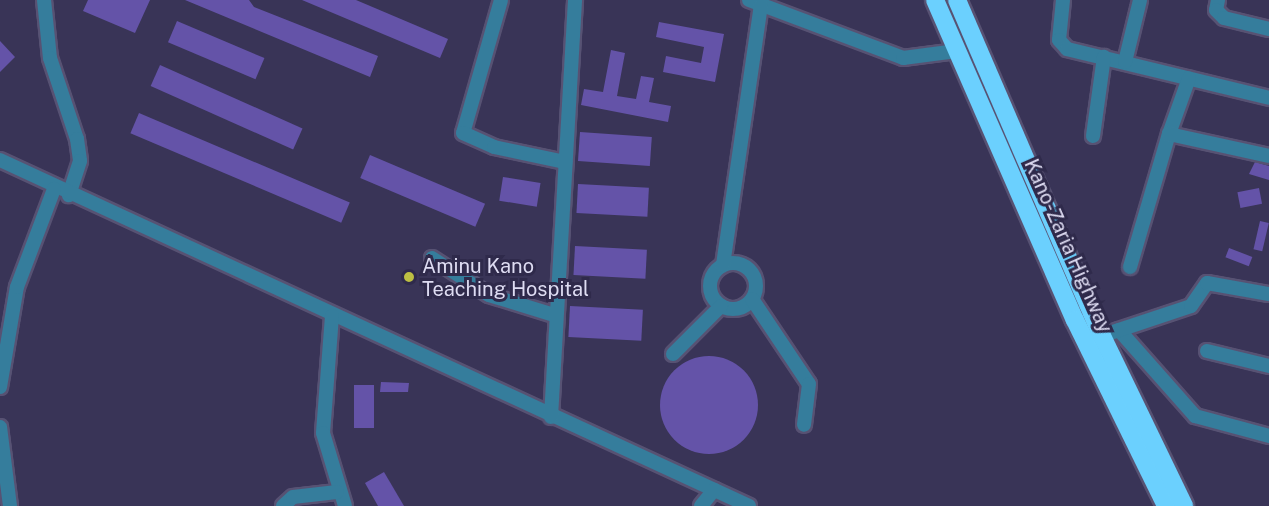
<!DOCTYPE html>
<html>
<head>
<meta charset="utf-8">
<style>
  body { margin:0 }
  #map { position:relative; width:1269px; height:506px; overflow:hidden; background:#393457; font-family:"Public Sans",sans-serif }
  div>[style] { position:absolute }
  .building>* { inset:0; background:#6453a8; transform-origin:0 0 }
  .round { border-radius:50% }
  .roads { filter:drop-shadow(2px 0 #575273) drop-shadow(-2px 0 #575273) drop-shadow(0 2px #575273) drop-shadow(0 -2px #575273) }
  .minor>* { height:14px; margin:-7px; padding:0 7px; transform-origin:7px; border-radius:7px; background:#357d9c }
  .minor>.ring { margin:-7px; padding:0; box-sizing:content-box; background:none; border:14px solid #357d9c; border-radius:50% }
  .highway>* { height:18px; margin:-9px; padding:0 9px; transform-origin:9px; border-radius:9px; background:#6bd0fe }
  .dots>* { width:16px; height:16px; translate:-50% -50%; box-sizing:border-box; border:3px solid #2f2a4b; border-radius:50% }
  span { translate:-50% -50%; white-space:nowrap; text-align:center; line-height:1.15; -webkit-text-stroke:6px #2f2a4b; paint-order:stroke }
  .street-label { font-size:20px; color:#dedcf2 }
  .poi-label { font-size:20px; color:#dedcf2 }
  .left { translate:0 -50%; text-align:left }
</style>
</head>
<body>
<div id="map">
  <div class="building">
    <div style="clip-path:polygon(88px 0,150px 0,135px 33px,83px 11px)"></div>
    <div style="clip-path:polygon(185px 0,249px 0,254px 7px,378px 56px,370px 77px)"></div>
    <div style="clip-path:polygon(302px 0,356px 0,448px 39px,440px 58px)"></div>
    <div style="left:177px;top:21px;width:95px;height:23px;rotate:23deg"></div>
    <div style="clip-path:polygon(659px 22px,724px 34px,715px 82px,663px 72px,666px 56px,701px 63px,704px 47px,656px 37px)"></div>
    <div style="clip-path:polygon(0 41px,15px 57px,0 72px)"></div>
    <div style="clip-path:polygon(611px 50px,625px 53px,617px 96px,636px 99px,641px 76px,654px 78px,649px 102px,671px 106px,668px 122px,581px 105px,584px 89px,603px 92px)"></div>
    <div style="left:160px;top:65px;width:156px;height:23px;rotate:24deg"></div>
    <div style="left:139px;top:113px;width:229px;height:22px;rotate:23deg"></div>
    <div style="left:580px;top:132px;width:72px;height:29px;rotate:4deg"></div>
    <div style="left:370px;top:155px;width:125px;height:25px;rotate:23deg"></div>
    <div style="clip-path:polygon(1255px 162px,1269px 166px,1269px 180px,1249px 174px)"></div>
    <div style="left:503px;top:177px;width:38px;height:24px;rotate:9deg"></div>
    <div style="left:578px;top:184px;width:71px;height:29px;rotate:3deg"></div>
    <div style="left:1259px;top:188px;width:16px;height:22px;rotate:79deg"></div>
    <div style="left:1260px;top:221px;width:9px;height:29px;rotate:13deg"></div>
    <div style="left:575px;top:246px;width:72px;height:29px;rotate:3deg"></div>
    <div style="left:1229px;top:248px;width:25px;height:10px;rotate:21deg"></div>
    <div style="left:570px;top:306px;width:73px;height:31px;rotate:3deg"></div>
    <div class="round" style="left:660px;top:356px;width:98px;height:98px"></div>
    <div style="clip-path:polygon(381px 382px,409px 383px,408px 392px,380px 392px)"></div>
    <div style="left:354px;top:385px;width:20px;height:43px"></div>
    <div style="clip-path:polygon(384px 472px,404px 506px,378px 506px,365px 483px)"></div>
  </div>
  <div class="roads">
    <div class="minor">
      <div style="left:44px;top:0;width:58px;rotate:84.1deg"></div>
      <div style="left:50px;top:58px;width:85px;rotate:71.6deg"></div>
      <div style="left:77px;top:139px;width:22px;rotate:82deg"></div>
      <div style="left:80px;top:161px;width:36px;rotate:108deg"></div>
      <div style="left:501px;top:0;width:138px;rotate:105.9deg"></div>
      <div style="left:463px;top:133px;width:34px;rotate:24deg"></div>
      <div style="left:494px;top:147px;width:73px;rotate:11.9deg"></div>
      <div style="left:749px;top:0;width:165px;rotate:20.6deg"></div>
      <div style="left:903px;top:58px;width:54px;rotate:-7.4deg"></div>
      <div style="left:1063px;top:0;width:40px;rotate:95.7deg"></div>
      <div style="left:1059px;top:40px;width:12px;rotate:48deg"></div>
      <div style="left:1067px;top:49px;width:208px;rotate:13.6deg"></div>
      <div style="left:1218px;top:0;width:10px;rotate:101deg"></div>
      <div style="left:1216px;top:10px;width:11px;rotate:45deg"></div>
      <div style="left:1224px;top:18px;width:46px;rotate:13.7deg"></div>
      <div style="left:1125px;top:62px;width:64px;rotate:-76.4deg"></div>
      <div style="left:1169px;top:134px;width:59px;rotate:-70.3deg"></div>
      <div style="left:1093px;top:136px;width:80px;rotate:-82.1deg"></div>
      <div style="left:0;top:160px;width:825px;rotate:24.79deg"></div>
      <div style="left:432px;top:258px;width:68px;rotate:33deg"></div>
      <div style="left:489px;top:295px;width:68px;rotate:17.1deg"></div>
      <div class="ring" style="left:710px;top:263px;width:32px;height:32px"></div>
      <div style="left:723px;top:265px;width:263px;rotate:-81.7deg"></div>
      <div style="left:1130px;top:267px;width:139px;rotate:-73.7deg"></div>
      <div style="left:1169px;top:134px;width:102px;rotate:12.4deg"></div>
      <div style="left:752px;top:299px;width:102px;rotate:56.2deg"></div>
      <div style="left:809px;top:384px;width:41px;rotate:97deg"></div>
      <div style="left:332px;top:316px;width:117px;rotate:94.4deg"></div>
      <div style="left:323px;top:433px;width:76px;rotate:73.2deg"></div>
      <div style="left:1119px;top:330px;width:115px;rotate:48.5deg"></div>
      <div style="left:1195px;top:416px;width:77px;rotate:15.1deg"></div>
      <div style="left:1113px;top:332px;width:82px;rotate:-18.4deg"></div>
      <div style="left:1191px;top:306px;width:28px;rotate:-55deg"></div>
      <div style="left:1207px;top:283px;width:63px;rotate:10.1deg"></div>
      <div style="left:1207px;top:351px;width:64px;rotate:13.6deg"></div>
      <div style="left:673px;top:354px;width:68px;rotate:-45deg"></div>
      <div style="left:0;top:387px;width:101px;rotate:-80.4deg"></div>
      <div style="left:17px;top:287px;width:105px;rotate:-69.3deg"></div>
      <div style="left:551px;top:417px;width:418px;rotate:-86.7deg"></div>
      <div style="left:0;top:427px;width:80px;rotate:82.8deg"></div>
      <div style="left:283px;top:506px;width:13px;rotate:-42deg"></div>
      <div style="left:293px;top:497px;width:44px;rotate:-6.5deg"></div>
      <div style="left:701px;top:506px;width:21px;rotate:-51deg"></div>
    </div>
    <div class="highway">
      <div style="left:935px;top:0;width:349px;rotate:66.4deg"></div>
      <div style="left:1075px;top:320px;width:207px;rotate:63.9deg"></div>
      <div style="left:957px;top:0;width:366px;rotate:66.7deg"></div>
      <div style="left:1102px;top:336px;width:189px;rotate:64.2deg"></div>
    </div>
  </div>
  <div class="dots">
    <div style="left:409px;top:277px;background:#bdbf43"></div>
  </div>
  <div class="street-label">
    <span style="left:1068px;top:246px;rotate:66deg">Kano-Zaria Highway</span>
  </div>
  <div class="poi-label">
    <span class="left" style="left:422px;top:278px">Aminu Kano<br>Teaching Hospital</span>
  </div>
</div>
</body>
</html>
